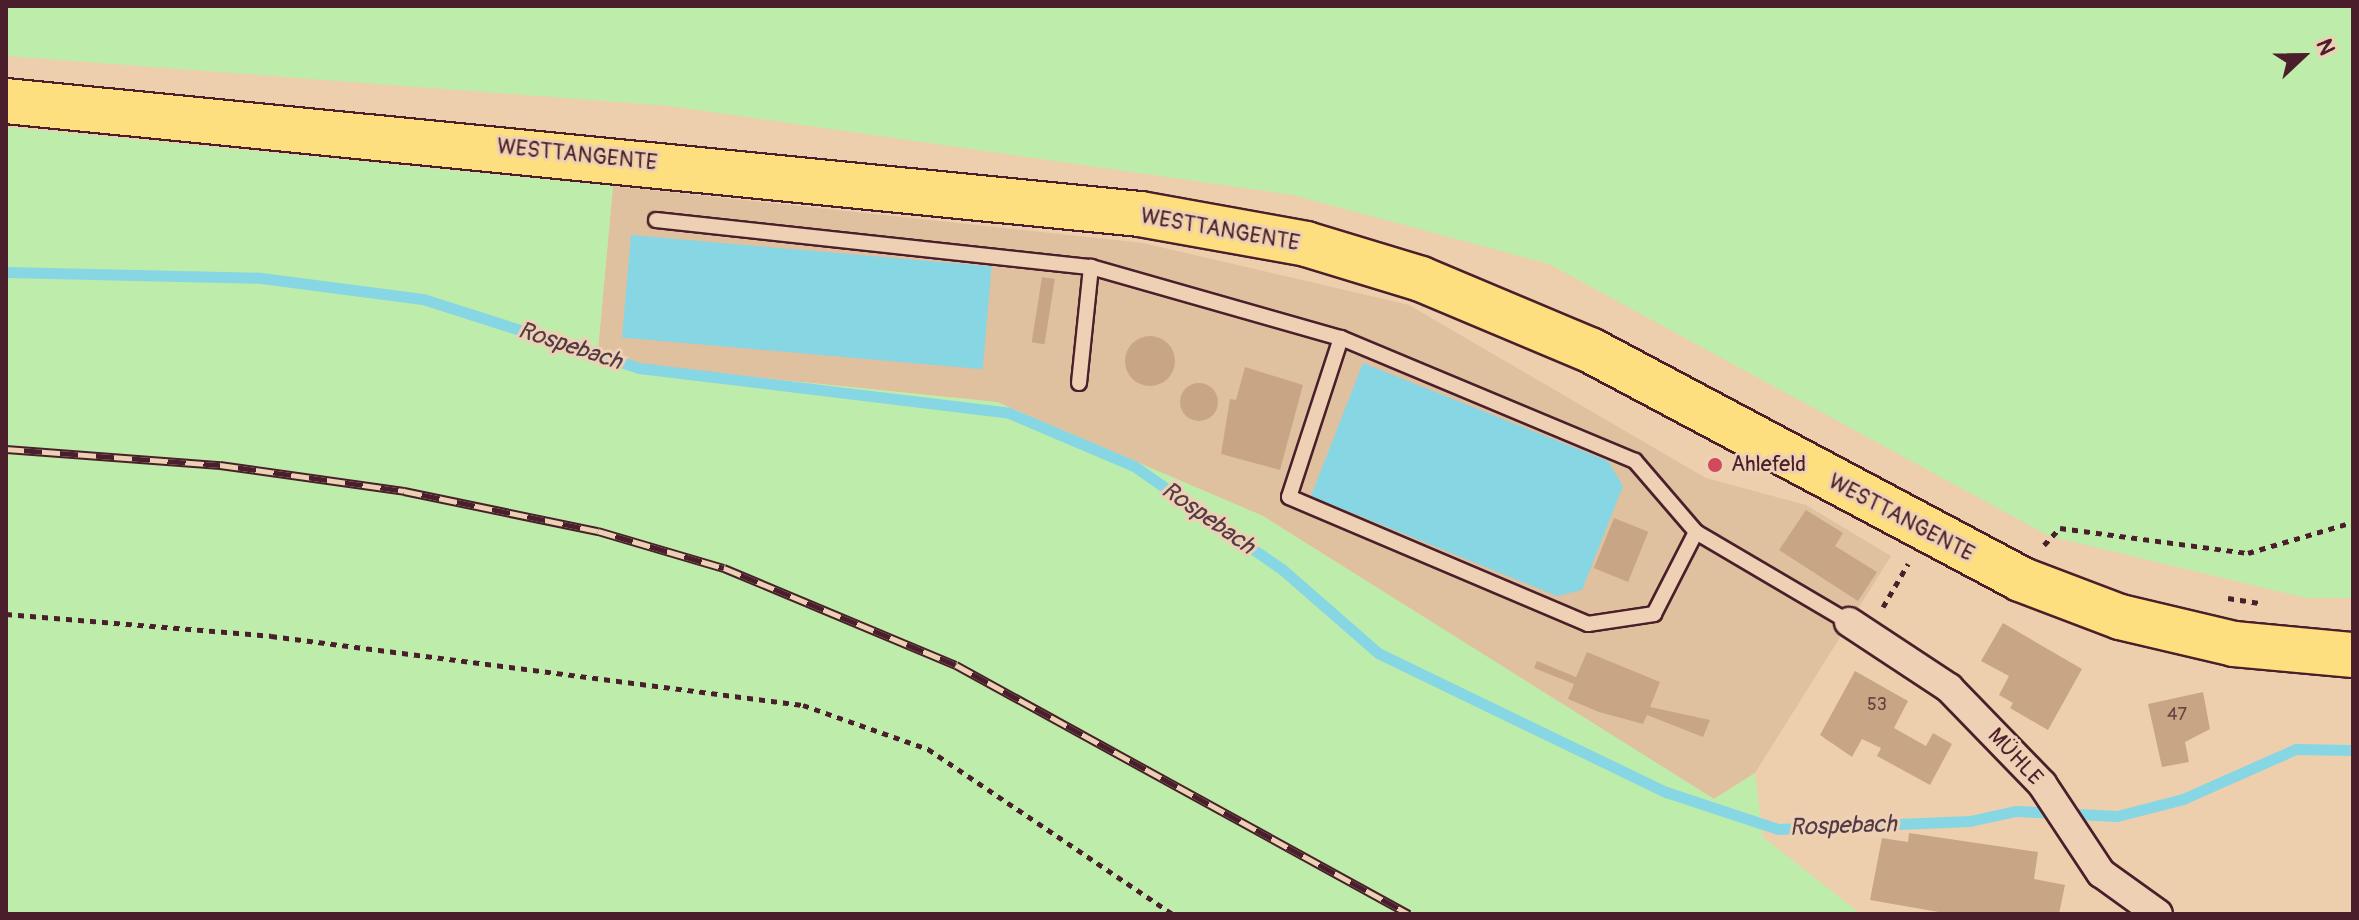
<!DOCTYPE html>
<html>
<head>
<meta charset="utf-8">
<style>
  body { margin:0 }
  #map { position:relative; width:2359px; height:920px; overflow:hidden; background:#edcfad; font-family:Pangolin,sans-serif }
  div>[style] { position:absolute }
  .built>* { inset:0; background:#dfc09f }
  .green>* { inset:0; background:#beecaa }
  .water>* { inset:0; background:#87d6e4; transform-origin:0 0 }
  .stream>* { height:11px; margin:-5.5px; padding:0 5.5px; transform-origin:5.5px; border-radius:5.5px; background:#87d6e4 }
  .building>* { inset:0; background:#c8a685; transform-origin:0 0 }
  .round { border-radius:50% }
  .path>* { height:5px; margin-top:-2.5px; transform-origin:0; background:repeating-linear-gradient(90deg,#4a1f2b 0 6px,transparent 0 12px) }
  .roads { filter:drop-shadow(2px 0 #4a1f2b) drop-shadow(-2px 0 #4a1f2b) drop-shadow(0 2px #4a1f2b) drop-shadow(0 -2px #4a1f2b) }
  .lane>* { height:14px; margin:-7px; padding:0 7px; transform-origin:7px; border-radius:7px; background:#eed0b4 }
  .street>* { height:28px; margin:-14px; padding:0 14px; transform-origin:14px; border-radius:14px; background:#eed0b4 }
  .primary>* { height:44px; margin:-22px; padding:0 22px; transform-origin:22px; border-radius:22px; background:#fedf80 }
  .rail>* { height:9px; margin-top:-4.5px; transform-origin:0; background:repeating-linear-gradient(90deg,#eed0b4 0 18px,#4a1f2b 0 36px); box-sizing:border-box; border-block:2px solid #4a1f2b }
  .dots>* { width:22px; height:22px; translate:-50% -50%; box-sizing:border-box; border:4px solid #eed0b4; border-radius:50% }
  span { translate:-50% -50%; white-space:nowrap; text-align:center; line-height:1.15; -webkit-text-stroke:6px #eed0b4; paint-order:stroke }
  .number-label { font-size:18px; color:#6a4142 }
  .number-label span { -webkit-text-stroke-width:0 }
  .street-label { font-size:22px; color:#4a1f2b }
  .poi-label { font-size:22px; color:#4a1f2b }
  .left { translate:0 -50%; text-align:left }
  .water-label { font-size:24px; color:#533a47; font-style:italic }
  .frame { position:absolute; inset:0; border:8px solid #4a1f2b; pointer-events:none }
  .north { position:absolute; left:2263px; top:16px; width:80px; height:80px; -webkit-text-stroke:6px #eed0b4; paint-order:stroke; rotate:68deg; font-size:22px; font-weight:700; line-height:32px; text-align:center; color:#4a1f2b }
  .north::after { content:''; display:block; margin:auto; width:28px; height:36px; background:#4a1f2b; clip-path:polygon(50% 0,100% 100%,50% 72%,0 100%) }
</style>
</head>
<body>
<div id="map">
  <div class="built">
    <div style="clip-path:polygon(613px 186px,1143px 243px,1409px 305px,1706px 478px,1806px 505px,1891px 556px,1755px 773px,1714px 799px,1263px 516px,997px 402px,597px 361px)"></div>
  </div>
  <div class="green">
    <div style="clip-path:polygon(6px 6px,2353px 6px,2353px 598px,2306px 598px,2049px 536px,1549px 264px,1293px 195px,669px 106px,6px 56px)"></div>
    <div style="clip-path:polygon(6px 127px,613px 186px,597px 361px,997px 402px,1263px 516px,1714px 799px,1755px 773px,1763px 837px,1861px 914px,6px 914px)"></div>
  </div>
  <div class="water">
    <div style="left:631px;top:235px;width:362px;height:103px;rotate:5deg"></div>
    <div style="clip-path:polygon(1363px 363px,1608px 461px,1623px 486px,1582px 590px,1557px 596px,1311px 496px)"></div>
  </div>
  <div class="stream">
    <div style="left:6px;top:272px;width:255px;rotate:1.3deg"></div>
    <div style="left:261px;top:278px;width:163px;rotate:7.4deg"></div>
    <div style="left:423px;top:299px;width:227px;rotate:17.7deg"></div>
    <div style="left:639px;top:368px;width:373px;rotate:6.9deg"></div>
    <div style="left:1009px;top:413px;width:136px;rotate:23deg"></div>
    <div style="left:1134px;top:466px;width:182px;rotate:34.9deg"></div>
    <div style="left:1283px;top:570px;width:126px;rotate:41.1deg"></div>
    <div style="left:1378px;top:653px;width:320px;rotate:25.8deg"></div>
    <div style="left:1666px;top:792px;width:118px;rotate:18.3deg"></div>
    <div style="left:1778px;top:829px;width:192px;rotate:-2.4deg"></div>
    <div style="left:1970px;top:821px;width:47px;rotate:-12.3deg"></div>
    <div style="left:2016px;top:811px;width:101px;rotate:2.8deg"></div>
    <div style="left:2117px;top:816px;width:68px;rotate:-14.4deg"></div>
    <div style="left:2183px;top:799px;width:124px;rotate:-23.9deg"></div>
    <div style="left:2296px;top:749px;width:57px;rotate:1deg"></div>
  </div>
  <div class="building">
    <div style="left:1042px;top:277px;width:13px;height:66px;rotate:9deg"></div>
    <div class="round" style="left:1125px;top:336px;width:50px;height:50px"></div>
    <div style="clip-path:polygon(1245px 367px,1303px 385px,1280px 470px,1221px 454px,1230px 399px,1236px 400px)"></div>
    <div class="round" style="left:1180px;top:383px;width:38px;height:38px"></div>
    <div style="clip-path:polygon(1806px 510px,1843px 533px,1835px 546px,1877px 572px,1858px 601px,1779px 550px)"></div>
    <div style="left:1614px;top:518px;width:37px;height:54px;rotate:22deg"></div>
    <div style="clip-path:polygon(2003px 623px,2082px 669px,2048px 730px,2010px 708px,2013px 703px,1999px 695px,2009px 676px,1981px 661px)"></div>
    <div style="clip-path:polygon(1587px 652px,1660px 682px,1650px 707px,1710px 720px,1703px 737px,1647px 715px,1643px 724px,1599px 712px,1568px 699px,1574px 684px,1534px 668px,1537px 661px,1576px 677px)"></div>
    <div style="clip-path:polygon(1855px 671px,1908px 701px,1894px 728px,1926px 746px,1933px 733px,1952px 744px,1930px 785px,1877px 756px,1881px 748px,1862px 739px,1852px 757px,1820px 735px)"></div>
    <div style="clip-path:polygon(2203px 692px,2210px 729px,2185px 742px,2189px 762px,2162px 767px,2148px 704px)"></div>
    <div style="clip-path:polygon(1909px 833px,2038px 852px,2034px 879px,2065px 885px,2059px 914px,1950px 914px,1870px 900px,1882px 838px,1908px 842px)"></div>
  </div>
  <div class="path">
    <div style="left:2044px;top:545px;width:23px;rotate:-47deg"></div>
    <div style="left:2060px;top:528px;width:190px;rotate:7.6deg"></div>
    <div style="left:2248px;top:553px;width:109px;rotate:-16.4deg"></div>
    <div style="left:2228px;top:598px;width:33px;rotate:9deg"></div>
    <div style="left:1883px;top:607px;width:50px;rotate:-59.8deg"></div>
    <div style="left:6px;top:614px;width:266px;rotate:4.7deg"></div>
    <div style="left:271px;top:636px;width:536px;rotate:7.39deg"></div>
    <div style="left:803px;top:705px;width:133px;rotate:19.4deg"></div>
    <div style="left:928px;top:749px;width:295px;rotate:34deg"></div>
  </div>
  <div class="roads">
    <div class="lane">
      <div style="left:656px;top:220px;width:438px;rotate:6.2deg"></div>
      <div style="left:1091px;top:267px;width:260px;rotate:15.9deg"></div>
      <div style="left:1079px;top:383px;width:117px;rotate:-84.1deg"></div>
      <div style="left:1696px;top:532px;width:94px;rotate:-130.7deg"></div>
      <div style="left:1635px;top:461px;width:319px;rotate:-157.3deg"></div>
      <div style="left:1341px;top:338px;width:167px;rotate:108.1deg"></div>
      <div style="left:1289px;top:497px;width:325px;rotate:23deg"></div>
      <div style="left:1588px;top:624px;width:67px;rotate:-8.6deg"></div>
      <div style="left:1654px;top:614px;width:92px;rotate:-62.9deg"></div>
      <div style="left:1696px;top:532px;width:178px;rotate:30.5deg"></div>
    </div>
    <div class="street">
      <div style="left:1849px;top:622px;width:120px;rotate:33.4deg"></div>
      <div style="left:1949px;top:688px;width:134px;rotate:45.9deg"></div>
      <div style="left:2042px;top:784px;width:107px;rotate:56.5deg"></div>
      <div style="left:2101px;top:873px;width:70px;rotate:35.7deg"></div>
    </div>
    <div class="primary">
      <div style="left:6px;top:101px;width:1140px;rotate:5.69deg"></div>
      <div style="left:1140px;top:214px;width:169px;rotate:10.2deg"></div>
      <div style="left:1306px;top:244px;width:120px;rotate:16.9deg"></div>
      <div style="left:1421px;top:279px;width:183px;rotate:22.8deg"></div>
      <div style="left:1590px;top:350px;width:487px;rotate:28deg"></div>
      <div style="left:2020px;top:579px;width:107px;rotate:20.8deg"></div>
      <div style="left:2120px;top:617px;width:117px;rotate:13.3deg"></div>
      <div style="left:2234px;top:644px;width:120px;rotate:5.3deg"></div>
    </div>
  </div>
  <div class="rail">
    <div style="left:6px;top:449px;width:215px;rotate:4.3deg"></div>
    <div style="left:220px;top:465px;width:186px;rotate:8deg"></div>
    <div style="left:404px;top:491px;width:198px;rotate:11.7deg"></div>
    <div style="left:598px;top:531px;width:131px;rotate:16.4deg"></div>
    <div style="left:724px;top:568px;width:251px;rotate:22.7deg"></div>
    <div style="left:956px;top:665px;width:517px;rotate:28.8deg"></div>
  </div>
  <div class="dots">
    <div style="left:1715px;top:465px;background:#d1495b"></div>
  </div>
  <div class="number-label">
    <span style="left:1877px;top:705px">53</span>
    <span style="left:2177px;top:715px">47</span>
  </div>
  <div class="street-label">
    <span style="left:577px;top:155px;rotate:6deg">WESTTANGENTE</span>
    <span style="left:1220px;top:230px;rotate:10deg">WESTTANGENTE</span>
    <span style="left:1901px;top:518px;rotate:28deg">WESTTANGENTE</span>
    <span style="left:2015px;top:757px;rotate:47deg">MÜHLE</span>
  </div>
  <div class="poi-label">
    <span class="left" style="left:1731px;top:465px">Ahlefeld</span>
  </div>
  <div class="water-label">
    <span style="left:570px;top:346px;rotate:18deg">Rospebach</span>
    <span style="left:1208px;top:518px;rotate:35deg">Rospebach</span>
    <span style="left:1843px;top:826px;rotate:-2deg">Rospebach</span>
  </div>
  <div class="frame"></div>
  <div class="north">N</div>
</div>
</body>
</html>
